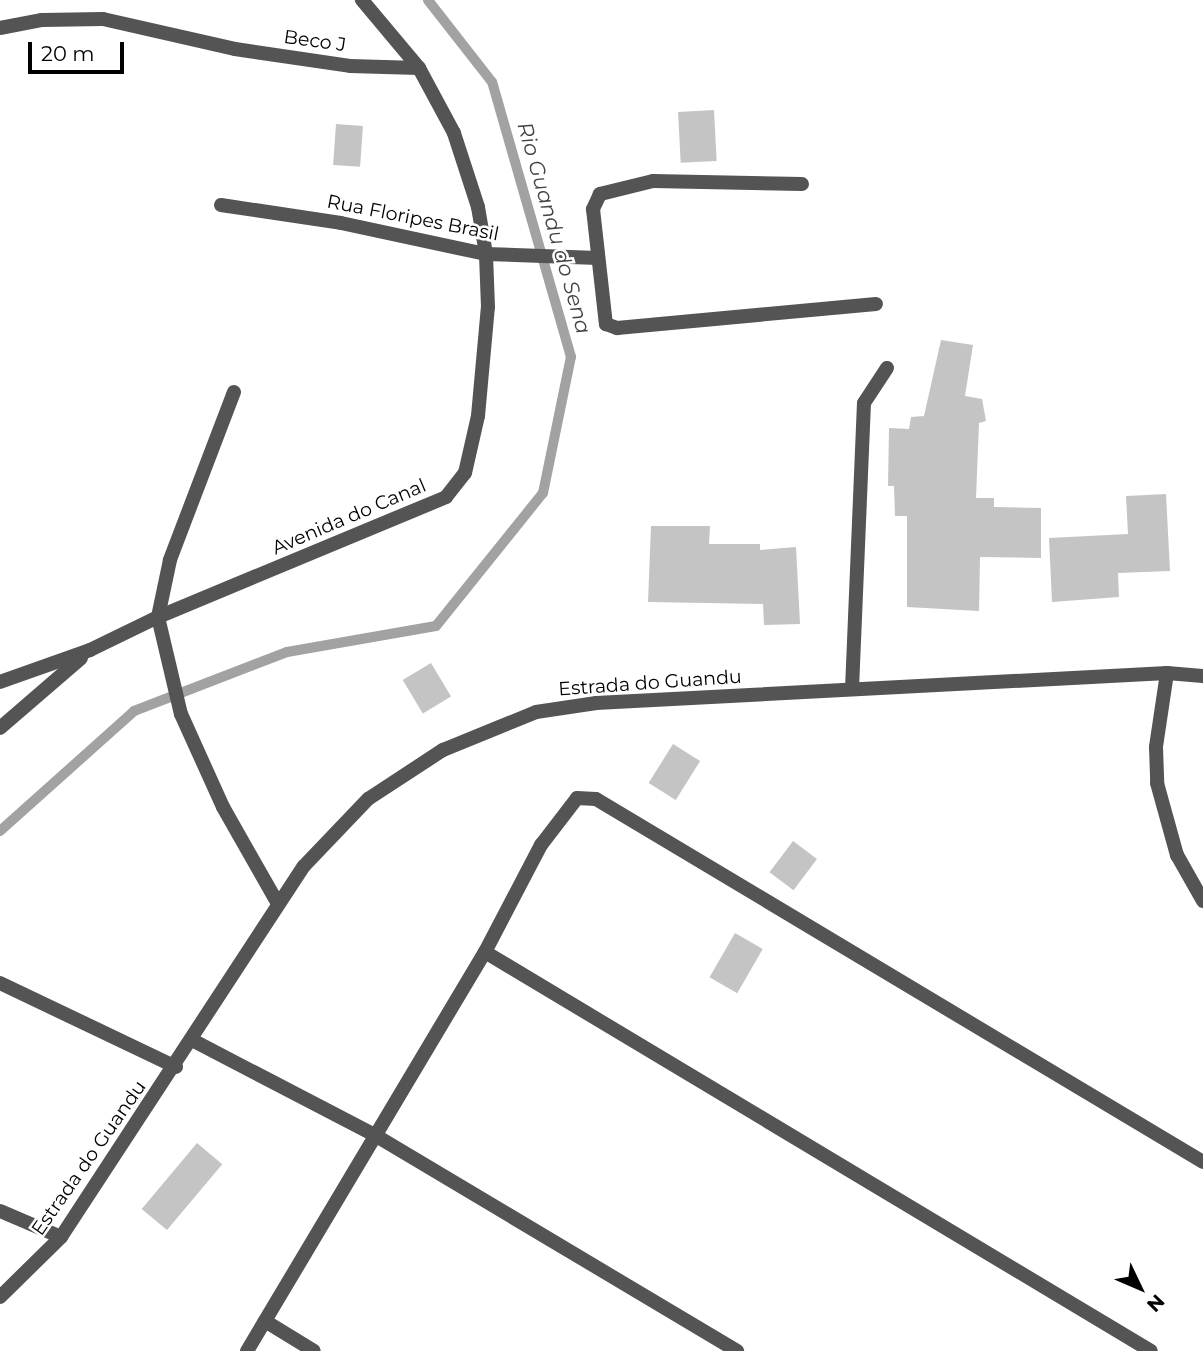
<!DOCTYPE html>
<html>
<head>
<meta charset="utf-8">
<style>
  body { margin:0 }
  #map { position:relative; width:1203px; height:1351px; overflow:hidden; background:#fff; font-family:Montserrat,sans-serif }
  div>[style] { position:absolute }
  .stream>* { height:10px; margin:-5px; padding:0 5px; transform-origin:5px; border-radius:5px; background:#a2a2a2 }
  .building>* { inset:0; background:#c4c4c4; transform-origin:0 0 }
  .minor>* { height:14px; margin:-7px; padding:0 7px; transform-origin:7px; border-radius:7px; background:#545454 }
  .tertiary>* { height:14px; margin:-7px; padding:0 7px; transform-origin:7px; border-radius:7px; background:#545454 }
  span { translate:-50% -50%; white-space:nowrap; text-align:center; line-height:1.15; -webkit-text-stroke:5px #fff; paint-order:stroke }
  .street-label { font-size:19px; color:#000 }
  .water-label { font-size:21px; color:#434343; font-style:italic }
  .north { position:absolute; left:1105px; top:1253px; width:70px; height:70px; -webkit-text-stroke:5px #fff; paint-order:stroke; rotate:134deg; font-size:19px; font-weight:700; line-height:28px; text-align:center; color:#000 }
  .north::after { content:''; display:block; margin:auto; width:24px; height:32px; background:#000; clip-path:polygon(50% 0,100% 100%,50% 72%,0 100%) }
  .scale { position:absolute; left:28px; top:42px; width:96px; height:32px; box-sizing:border-box; border:4px solid #000; border-top:0; padding-left:9px; font-size:21px; line-height:24px; white-space:nowrap; color:#000; -webkit-text-stroke:5px #fff; paint-order:stroke }
</style>
</head>
<body>
<div id="map">
  <div class="stream">
    <div style="left:0;top:831px;width:180px;rotate:-41.8deg"></div>
    <div style="left:134px;top:711px;width:164px;rotate:-21.1deg"></div>
    <div style="left:287px;top:652px;width:151px;rotate:-9.9deg"></div>
    <div style="left:436px;top:626px;width:171px;rotate:-51.2deg"></div>
    <div style="left:543px;top:493px;width:139px;rotate:-78.4deg"></div>
    <div style="left:571px;top:357px;width:286px;rotate:-106deg"></div>
    <div style="left:492px;top:82px;width:104px;rotate:-128deg"></div>
  </div>
  <div class="building">
    <div style="left:714px;top:110px;width:51px;height:36px;rotate:87deg"></div>
    <div style="left:336px;top:124px;width:27px;height:41px;rotate:4deg"></div>
    <div style="clip-path:polygon(941px 340px,973px 345px,965px 396px,982px 399px,986px 421px,979px 423px,976px 498px,994px 498px,994px 507px,1041px 508px,1041px 558px,980px 557px,979px 611px,907px 607px,907px 516px,895px 516px,894px 486px,888px 486px,889px 428px,909px 429px,911px 417px,924px 416px)"></div>
    <div style="clip-path:polygon(1166px 494px,1170px 571px,1118px 573px,1119px 597px,1052px 602px,1049px 538px,1128px 534px,1126px 496px)"></div>
    <div style="clip-path:polygon(651px 526px,710px 526px,709px 544px,760px 544px,760px 550px,796px 547px,800px 624px,764px 625px,763px 604px,648px 602px)"></div>
    <div style="left:431px;top:663px;width:39px;height:33px;rotate:59deg"></div>
    <div style="left:673px;top:744px;width:32px;height:46px;rotate:32deg"></div>
    <div style="left:793px;top:841px;width:30px;height:39px;rotate:37deg"></div>
    <div style="left:735px;top:933px;width:32px;height:51px;rotate:30deg"></div>
    <div style="left:197px;top:1143px;width:33px;height:86px;rotate:40deg"></div>
  </div>
  <div class="minor">
    <div style="left:0;top:28px;width:43px;rotate:-10.8deg"></div>
    <div style="left:42px;top:20px;width:61px;rotate:-0.9deg"></div>
    <div style="left:103px;top:19px;width:135px;rotate:12.8deg"></div>
    <div style="left:235px;top:49px;width:116px;rotate:8.4deg"></div>
    <div style="left:350px;top:66px;width:69px;rotate:1.7deg"></div>
    <div style="left:802px;top:184px;width:149px;rotate:-178.8deg"></div>
    <div style="left:653px;top:181px;width:55px;rotate:166.2deg"></div>
    <div style="left:600px;top:194px;width:17px;rotate:115deg"></div>
    <div style="left:593px;top:209px;width:116px;rotate:83.6deg"></div>
    <div style="left:606px;top:324px;width:12px;rotate:20deg"></div>
    <div style="left:617px;top:328px;width:260px;rotate:-5.3deg"></div>
    <div style="left:221px;top:205px;width:121px;rotate:8.5deg"></div>
    <div style="left:341px;top:223px;width:148px;rotate:12.1deg"></div>
    <div style="left:486px;top:254px;width:112px;rotate:2deg"></div>
    <div style="left:234px;top:392px;width:180px;rotate:110.9deg"></div>
    <div style="left:170px;top:560px;width:58px;rotate:101.9deg"></div>
    <div style="left:158px;top:617px;width:100px;rotate:76.7deg"></div>
    <div style="left:181px;top:714px;width:102px;rotate:65.7deg"></div>
    <div style="left:223px;top:807px;width:109px;rotate:60.4deg"></div>
    <div style="left:1167px;top:673px;width:75px;rotate:98.5deg"></div>
    <div style="left:1156px;top:747px;width:36px;rotate:88deg"></div>
    <div style="left:1157px;top:783px;width:75px;rotate:74.5deg"></div>
    <div style="left:1177px;top:855px;width:53px;rotate:60.5deg"></div>
    <div style="left:0;top:682px;width:96px;rotate:-19.6deg"></div>
    <div style="left:90px;top:650px;width:76px;rotate:-25.9deg"></div>
    <div style="left:158px;top:617px;width:312px;rotate:-22.6deg"></div>
    <div style="left:446px;top:497px;width:31px;rotate:-52deg"></div>
    <div style="left:465px;top:473px;width:58px;rotate:-77.2deg"></div>
    <div style="left:478px;top:416px;width:109px;rotate:-84.8deg"></div>
    <div style="left:488px;top:307px;width:53px;rotate:-92.2deg"></div>
    <div style="left:486px;top:254px;width:48px;rotate:-99.7deg"></div>
    <div style="left:478px;top:207px;width:78px;rotate:-108deg"></div>
    <div style="left:454px;top:133px;width:74px;rotate:-118.3deg"></div>
    <div style="left:419px;top:68px;width:89px;rotate:-130deg"></div>
    <div style="left:852px;top:689px;width:286px;rotate:-87.6deg"></div>
    <div style="left:864px;top:403px;width:42px;rotate:-56.7deg"></div>
    <div style="left:0;top:728px;width:107px;rotate:-40.8deg"></div>
    <div style="left:485px;top:952px;width:776px;rotate:30.93deg"></div>
    <div style="left:0;top:983px;width:195px;rotate:25.5deg"></div>
    <div style="left:194px;top:1041px;width:202px;rotate:27.5deg"></div>
    <div style="left:373px;top:1134px;width:424px;rotate:30.8deg"></div>
    <div style="left:0;top:1211px;width:66px;rotate:23.1deg"></div>
    <div style="left:265px;top:1321px;width:57px;rotate:31.5deg"></div>
    <div style="left:247px;top:1351px;width:465px;rotate:-59.2deg"></div>
    <div style="left:485px;top:952px;width:121px;rotate:-62.4deg"></div>
    <div style="left:541px;top:845px;width:59px;rotate:-52.5deg"></div>
    <div style="left:577px;top:798px;width:19px;rotate:3deg"></div>
    <div style="left:596px;top:799px;width:707px;rotate:30.88deg"></div>
  </div>
  <div class="tertiary">
    <div style="left:0;top:1297px;width:86px;rotate:-44.5deg"></div>
    <div style="left:61px;top:1237px;width:443px;rotate:-56.8deg"></div>
    <div style="left:304px;top:866px;width:93px;rotate:-46.3deg"></div>
    <div style="left:368px;top:799px;width:90px;rotate:-33.2deg"></div>
    <div style="left:443px;top:750px;width:100px;rotate:-22.2deg"></div>
    <div style="left:536px;top:712px;width:61px;rotate:-8.5deg"></div>
    <div style="left:596px;top:703px;width:572px;rotate:-3.01deg"></div>
    <div style="left:1167px;top:673px;width:36px;rotate:5deg"></div>
  </div>
  <div class="street-label">
    <span style="left:315px;top:41px;rotate:8deg">Beco J</span>
    <span style="left:413px;top:218px;rotate:11deg">Rua Floripes Brasil</span>
    <span style="left:349px;top:517px;rotate:-23deg">Avenida do Canal</span>
    <span style="left:650px;top:683px;rotate:-4deg">Estrada do Guandu</span>
    <span style="left:89px;top:1158px;rotate:-55deg">Estrada do Guandu</span>
  </div>
  <div class="water-label">
    <span style="left:554px;top:228px;rotate:74deg">Rio Guandu do Sena</span>
  </div>
  <div class="north">N</div>
  <div class="scale">20 m</div>
</div>
</body>
</html>
